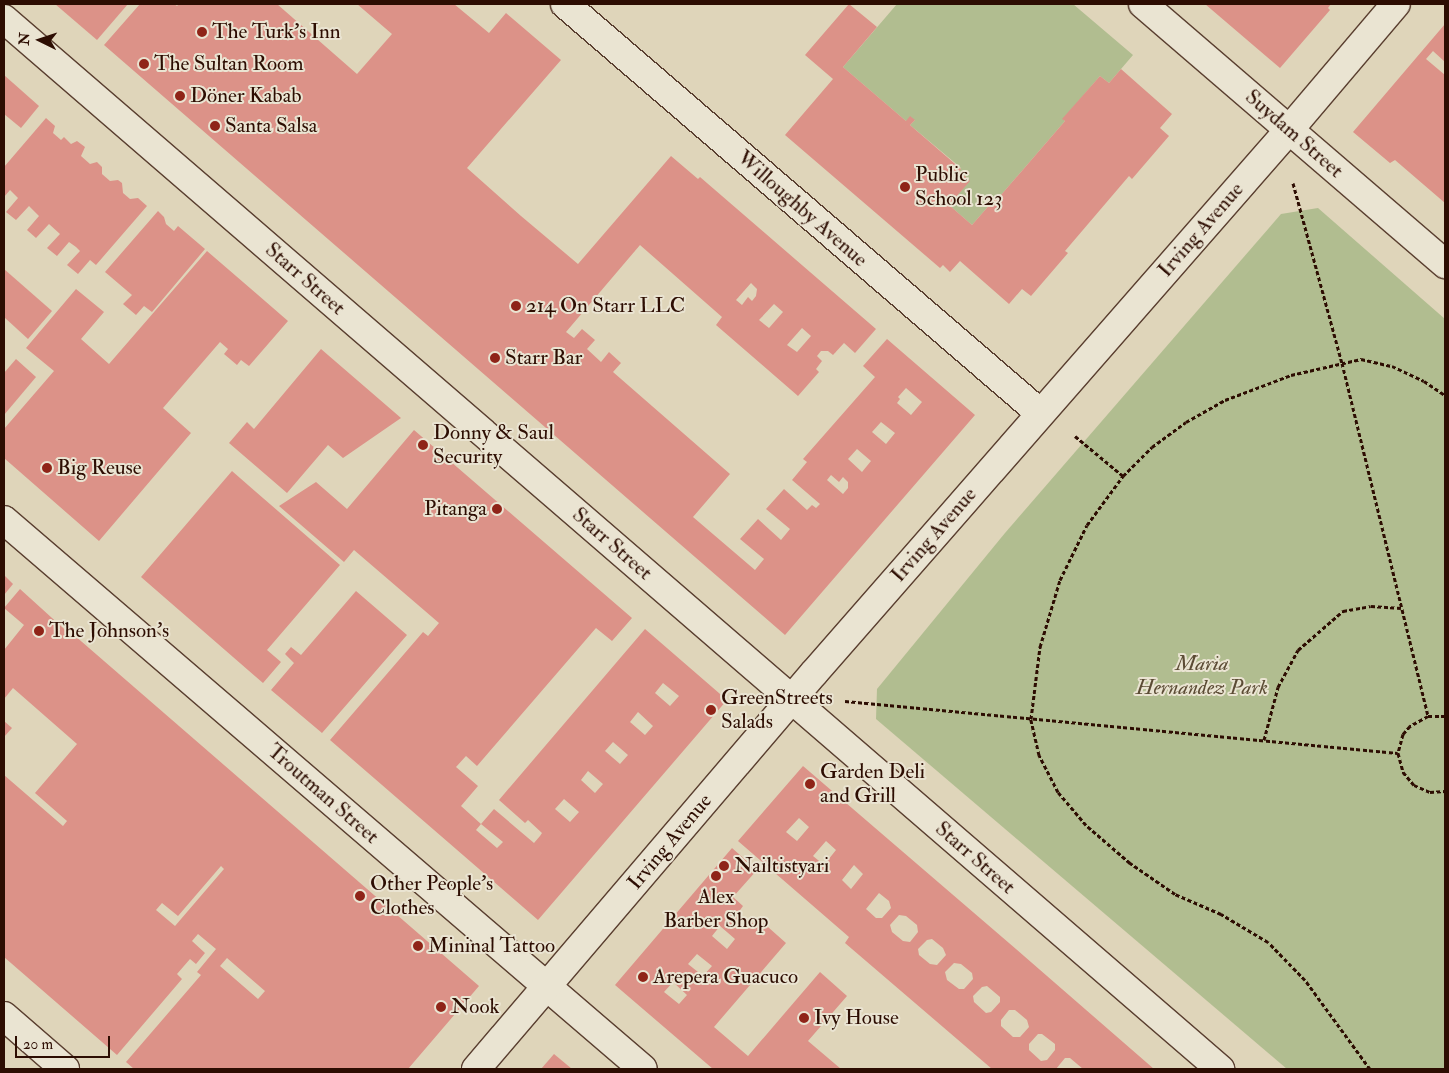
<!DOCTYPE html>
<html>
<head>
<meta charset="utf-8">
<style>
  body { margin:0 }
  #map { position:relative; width:1449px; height:1073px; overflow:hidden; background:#dfd5ba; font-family:"IM FELL Double Pica",serif }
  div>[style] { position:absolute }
  .green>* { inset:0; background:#b1bd90 }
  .building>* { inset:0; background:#dc9288 }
  .path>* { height:3px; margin-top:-1.5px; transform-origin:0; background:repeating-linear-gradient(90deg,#2d0d02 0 4px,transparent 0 6.5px) }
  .roads { filter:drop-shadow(1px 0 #5a3f30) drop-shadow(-1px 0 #5a3f30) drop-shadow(0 1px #5a3f30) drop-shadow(0 -1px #5a3f30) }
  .minor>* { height:28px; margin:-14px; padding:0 14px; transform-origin:14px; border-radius:14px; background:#eae4d2 }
  .dots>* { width:14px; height:14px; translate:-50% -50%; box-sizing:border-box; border:2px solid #eae4d2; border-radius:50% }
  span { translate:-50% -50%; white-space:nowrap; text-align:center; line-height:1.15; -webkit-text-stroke:4px #eae4d2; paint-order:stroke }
  .poi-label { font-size:21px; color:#2d0d02 }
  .left { translate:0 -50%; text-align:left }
  .right { translate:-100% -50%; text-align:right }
  .street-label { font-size:21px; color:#2d0d02 }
  .park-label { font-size:21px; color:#5b4b34; font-style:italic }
  .frame { position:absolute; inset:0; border:5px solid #2d0d02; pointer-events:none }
  .north { position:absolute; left:15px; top:15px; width:50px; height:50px; -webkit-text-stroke:4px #eae4d2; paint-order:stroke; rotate:274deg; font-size:14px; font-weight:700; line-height:20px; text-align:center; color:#2d0d02 }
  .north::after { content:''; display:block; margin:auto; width:18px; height:22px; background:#2d0d02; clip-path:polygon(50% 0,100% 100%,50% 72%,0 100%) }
  .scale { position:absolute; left:15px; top:1036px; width:95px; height:22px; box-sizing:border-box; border:2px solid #2d0d02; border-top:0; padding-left:6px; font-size:15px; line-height:18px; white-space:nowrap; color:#2d0d02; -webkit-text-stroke:4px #eae4d2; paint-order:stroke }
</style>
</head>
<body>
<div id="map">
  <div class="green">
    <div style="clip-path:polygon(897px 4px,1073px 4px,1133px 55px,1109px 83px,1100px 76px,1063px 119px,1065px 121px,1001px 195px,999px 194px,972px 225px,949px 205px,969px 181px,959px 171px,961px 168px,910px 125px,915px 120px,906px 121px,843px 67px)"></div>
    <div style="clip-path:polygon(1318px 208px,1445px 319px,1445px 1069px,1287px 1069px,876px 719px,877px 689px,1005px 533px,1281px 214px)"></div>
  </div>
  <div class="building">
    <div style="clip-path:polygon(55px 4px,128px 4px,97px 40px)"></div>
    <div style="clip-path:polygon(evenodd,140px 4px,174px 4px,177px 6px,179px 4px,277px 4px,357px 74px,392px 34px,357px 4px,454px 4px,489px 33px,506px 13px,561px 60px,467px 168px,521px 216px,578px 264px,671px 156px,698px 179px,700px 177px,876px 329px,855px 353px,844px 343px,833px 355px,828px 351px,821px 351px,817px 356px,822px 361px,816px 369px,819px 372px,798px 396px,716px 325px,722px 317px,640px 245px,566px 332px,574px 338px,582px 329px,595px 340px,587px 349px,601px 362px,609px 352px,621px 363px,613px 372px,730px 474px,693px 517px,755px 570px,764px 559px,740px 539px,758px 519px,781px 540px,790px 529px,766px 509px,784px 489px,807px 510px,812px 505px,816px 508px,820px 504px,792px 480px,807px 462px,803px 459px,875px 377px,863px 366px,887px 339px,975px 415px,785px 635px,104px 45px,140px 4px,751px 283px,757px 289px,756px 296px,752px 301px,748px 297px,742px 305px,736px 300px,751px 283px,140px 4px,774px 304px,783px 312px,769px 328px,759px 320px,774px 304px,140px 4px,802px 328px,811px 336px,797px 352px,787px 345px,802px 328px,140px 4px,906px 388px,922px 402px,911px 415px,897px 403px,900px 399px,898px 397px,906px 388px,140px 4px,881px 422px,895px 433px,886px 444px,872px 432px,881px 422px,140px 4px,857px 449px,871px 461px,862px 472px,848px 459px,857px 449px,140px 4px,831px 475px,839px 482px,843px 477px,848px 482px,848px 488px,843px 494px,827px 480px,831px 475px)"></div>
    <div style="clip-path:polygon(849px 4px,877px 27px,843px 67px,906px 121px,910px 116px,915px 120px,910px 125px,961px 169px,959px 171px,970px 181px,949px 205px,972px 225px,999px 194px,1001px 195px,1065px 121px,1062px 119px,1100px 76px,1109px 83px,1121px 69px,1172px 114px,1160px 128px,1169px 136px,1132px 179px,1129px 176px,1065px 251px,1068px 253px,1031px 296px,1022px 289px,1009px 304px,960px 261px,950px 272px,943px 265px,940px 268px,785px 135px,833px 79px,805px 55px)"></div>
    <div style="clip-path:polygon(1205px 4px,1331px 4px,1328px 8px,1330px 10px,1280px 68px)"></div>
    <div style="clip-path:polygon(1445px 24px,1445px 62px,1433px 51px,1426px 59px,1445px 75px,1445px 203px,1395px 160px,1390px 163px,1353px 132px)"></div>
    <div style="clip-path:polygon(4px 75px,39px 106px,21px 128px,4px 114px)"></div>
    <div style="clip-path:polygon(46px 118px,55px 126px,53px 133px,61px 140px,64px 137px,71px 144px,77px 141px,85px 147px,81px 156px,90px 164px,97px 162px,102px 167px,102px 174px,110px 181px,118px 180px,122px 183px,123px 193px,130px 199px,138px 198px,147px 206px,96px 265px,90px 260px,78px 274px,67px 265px,80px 251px,76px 247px,69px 242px,57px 256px,47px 248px,60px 234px,49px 224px,36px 238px,27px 230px,39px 216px,29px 206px,16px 220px,6px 212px,18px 198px,10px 190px,4px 197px,4px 167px)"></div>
    <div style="clip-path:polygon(158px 211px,164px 217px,166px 224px,174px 231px,178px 226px,205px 249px,152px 312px,144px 306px,136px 315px,123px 304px,132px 295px,105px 272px)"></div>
    <div style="clip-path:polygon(207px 251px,288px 321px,249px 366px,241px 360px,237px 365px,224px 354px,228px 349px,220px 342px,163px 408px,191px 433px,99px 541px,4px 458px,4px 429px,54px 371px,26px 348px,76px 289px,104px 312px,81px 339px,109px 364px)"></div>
    <div style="clip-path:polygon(4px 269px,52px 311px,28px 339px,4px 317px)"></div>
    <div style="clip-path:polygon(321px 349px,401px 418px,343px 458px,328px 445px,287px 493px,229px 443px,247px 422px,254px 429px)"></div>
    <div style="clip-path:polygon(16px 359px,36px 377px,4px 415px,4px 373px)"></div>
    <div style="clip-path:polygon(evenodd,414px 430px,632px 618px,612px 641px,596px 628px,477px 766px,466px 756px,456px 767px,478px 786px,461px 806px,481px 824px,476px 830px,497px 848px,503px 842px,481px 824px,494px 809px,534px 843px,540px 836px,542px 833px,528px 820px,525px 823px,499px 800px,645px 629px,727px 700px,538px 920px,330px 740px,423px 632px,428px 636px,439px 623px,354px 550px,344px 562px,279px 506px,316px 482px,347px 509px,414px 430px,663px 683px,679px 696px,670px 706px,655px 693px,663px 683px,414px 430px,638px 712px,653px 726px,645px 735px,630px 722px,638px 712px,414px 430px,613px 742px,628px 755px,620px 764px,605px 751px,613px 742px,414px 430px,588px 771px,603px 784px,595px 793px,581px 780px,588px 771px,414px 430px,564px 799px,579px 812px,570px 822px,555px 809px,564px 799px)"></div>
    <div style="clip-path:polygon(232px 471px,340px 565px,267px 650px,281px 662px,263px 683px,141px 577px)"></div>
    <div style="clip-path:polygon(4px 575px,13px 584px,4px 595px)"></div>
    <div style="clip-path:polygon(evenodd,20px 589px,73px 637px,74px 635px,479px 986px,408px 1069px,134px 1069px,126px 1062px,201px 975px,197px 972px,216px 949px,198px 934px,192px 941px,205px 953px,196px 964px,190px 959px,177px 974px,182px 979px,117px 1055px,4px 957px,4px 775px,63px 826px,67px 821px,35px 793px,77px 744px,13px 688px,4px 699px,4px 650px,24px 625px,4px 608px,20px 589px,221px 866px,224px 869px,175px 926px,156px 910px,162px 903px,178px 916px,221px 866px,20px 589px,227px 958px,265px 991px,258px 999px,220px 966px,227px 958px)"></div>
    <div style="clip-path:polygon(356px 591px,407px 635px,322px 733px,271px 690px,294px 663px,285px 654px,291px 647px,301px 655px)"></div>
    <div style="clip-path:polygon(4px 721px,12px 728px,4px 737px)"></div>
    <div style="clip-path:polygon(evenodd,803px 766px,1024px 956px,1154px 1069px,1083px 1069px,1070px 1058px,1065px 1058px,1056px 1069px,992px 1069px,845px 943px,849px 937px,738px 841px,803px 766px,799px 818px,809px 827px,797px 841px,786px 832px,799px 818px,803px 766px,826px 841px,836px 850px,824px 865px,813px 856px,826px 841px,803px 766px,854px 865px,863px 874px,851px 889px,842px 880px,854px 865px,803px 766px,879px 893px,889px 901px,891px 908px,882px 918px,876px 918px,866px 909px,879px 893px,803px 766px,899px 915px,906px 916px,917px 925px,918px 932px,910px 942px,903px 941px,892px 932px,890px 925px,899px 915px,803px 766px,932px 939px,943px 948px,946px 955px,937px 965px,930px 964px,919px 955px,918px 949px,927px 940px,932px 939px,803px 766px,954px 963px,961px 964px,972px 973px,973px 979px,964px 989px,959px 989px,947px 980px,945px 972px,954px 963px,803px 766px,987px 986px,1000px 997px,1000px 1002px,991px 1012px,986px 1013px,974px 1002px,973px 996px,982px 987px,987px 986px,803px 766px,1009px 1010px,1015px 1010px,1027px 1020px,1029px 1027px,1020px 1037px,1013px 1037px,1001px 1026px,1001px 1020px,1009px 1010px,803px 766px,1038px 1034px,1042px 1034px,1055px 1044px,1055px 1050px,1047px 1060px,1041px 1061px,1029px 1050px,1029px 1044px,1038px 1034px)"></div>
    <div style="clip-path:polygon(evenodd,732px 848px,757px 870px,733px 897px,743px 906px,738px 913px,738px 919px,744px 924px,748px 919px,755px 925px,760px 920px,786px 943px,714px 1027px,748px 1056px,820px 972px,847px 996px,808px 1041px,841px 1069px,713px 1069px,615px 985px,732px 848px,720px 926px,735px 939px,727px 949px,712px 936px,720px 926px,732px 848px,697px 954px,712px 966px,703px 976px,688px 964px,697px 954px,732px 848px,673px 982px,687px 995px,679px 1004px,664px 992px,673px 982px)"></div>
    <div style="clip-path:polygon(554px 1054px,572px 1069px,541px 1069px)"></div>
  </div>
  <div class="path">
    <div style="left:1293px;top:183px;width:187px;rotate:74.8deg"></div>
    <div style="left:1342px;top:363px;width:363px;rotate:76.3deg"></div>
    <div style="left:1075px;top:436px;width:62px;rotate:39.8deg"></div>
    <div style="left:845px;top:701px;width:555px;rotate:5.37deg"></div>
    <div style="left:1445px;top:716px;width:17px;rotate:180deg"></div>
    <div style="left:1428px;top:716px;width:21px;rotate:151deg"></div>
    <div style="left:1410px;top:726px;width:11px;rotate:131deg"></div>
    <div style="left:1403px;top:734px;width:20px;rotate:105deg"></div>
    <div style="left:1398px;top:753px;width:20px;rotate:75deg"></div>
    <div style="left:1403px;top:772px;width:17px;rotate:50deg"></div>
    <div style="left:1414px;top:785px;width:17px;rotate:24deg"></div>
    <div style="left:1430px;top:792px;width:15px;rotate:-4deg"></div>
    <div style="left:1264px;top:740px;width:55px;rotate:-75.2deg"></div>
    <div style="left:1278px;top:687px;width:42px;rotate:-61.6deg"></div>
    <div style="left:1298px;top:650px;width:60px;rotate:-40.9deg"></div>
    <div style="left:1343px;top:611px;width:28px;rotate:-10deg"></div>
    <div style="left:1371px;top:606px;width:30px;rotate:4deg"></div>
    <div style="left:1370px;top:1069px;width:110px;rotate:-126.1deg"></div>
    <div style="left:1305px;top:980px;width:53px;rotate:-134.2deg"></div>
    <div style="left:1268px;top:942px;width:55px;rotate:-149.2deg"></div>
    <div style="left:1221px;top:914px;width:50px;rotate:-156.5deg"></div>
    <div style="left:1175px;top:894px;width:55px;rotate:-145.4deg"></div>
    <div style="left:1130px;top:863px;width:58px;rotate:-139.2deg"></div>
    <div style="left:1086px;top:825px;width:43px;rotate:-130.3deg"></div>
    <div style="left:1058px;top:792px;width:42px;rotate:-117.2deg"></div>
    <div style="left:1039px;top:755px;width:37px;rotate:-103deg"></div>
    <div style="left:1031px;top:719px;width:73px;rotate:-82.9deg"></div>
    <div style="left:1040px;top:647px;width:70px;rotate:-73.4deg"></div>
    <div style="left:1060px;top:580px;width:61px;rotate:-63.9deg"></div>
    <div style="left:1087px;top:525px;width:61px;rotate:-53.7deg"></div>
    <div style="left:1123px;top:476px;width:41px;rotate:-45deg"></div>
    <div style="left:1152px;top:447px;width:42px;rotate:-36.3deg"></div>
    <div style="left:1186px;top:422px;width:45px;rotate:-29.4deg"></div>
    <div style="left:1225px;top:400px;width:71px;rotate:-20.7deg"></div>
    <div style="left:1291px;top:375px;width:72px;rotate:-12.9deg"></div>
    <div style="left:1361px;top:359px;width:32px;rotate:13deg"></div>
    <div style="left:1392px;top:366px;width:35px;rotate:25deg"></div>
    <div style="left:1424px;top:381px;width:25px;rotate:34deg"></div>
  </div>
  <div class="roads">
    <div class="minor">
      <div style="left:565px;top:4px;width:627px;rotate:40.73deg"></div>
      <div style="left:1143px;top:4px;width:399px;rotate:40.7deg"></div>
      <div style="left:4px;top:19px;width:1607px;rotate:40.81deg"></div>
      <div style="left:4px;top:520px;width:842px;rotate:40.67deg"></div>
      <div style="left:4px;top:1016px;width:81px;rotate:41deg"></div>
      <div style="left:476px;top:1069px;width:521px;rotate:-49.52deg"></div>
      <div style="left:814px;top:673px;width:721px;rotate:-48.82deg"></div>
      <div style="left:1289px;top:130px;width:165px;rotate:-49.7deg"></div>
    </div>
  </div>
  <div class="dots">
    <div style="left:202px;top:32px;background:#8f2418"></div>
    <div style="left:144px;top:64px;background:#8f2418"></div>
    <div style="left:180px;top:96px;background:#8f2418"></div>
    <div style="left:215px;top:126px;background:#8f2418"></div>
    <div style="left:905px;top:187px;background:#8f2418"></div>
    <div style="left:516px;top:306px;background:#8f2418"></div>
    <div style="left:495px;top:358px;background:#8f2418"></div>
    <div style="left:423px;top:445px;background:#8f2418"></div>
    <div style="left:47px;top:468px;background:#8f2418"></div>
    <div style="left:497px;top:509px;background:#8f2418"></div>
    <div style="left:39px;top:631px;background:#8f2418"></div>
    <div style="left:711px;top:710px;background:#8f2418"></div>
    <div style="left:810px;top:784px;background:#8f2418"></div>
    <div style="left:724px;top:866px;background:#8f2418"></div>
    <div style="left:716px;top:876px;background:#8f2418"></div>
    <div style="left:360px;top:896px;background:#8f2418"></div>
    <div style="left:418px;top:946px;background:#8f2418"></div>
    <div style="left:643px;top:977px;background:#8f2418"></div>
    <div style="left:441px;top:1007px;background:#8f2418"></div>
    <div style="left:804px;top:1018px;background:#8f2418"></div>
  </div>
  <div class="poi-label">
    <span class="left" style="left:212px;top:32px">The Turk's Inn</span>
    <span class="left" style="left:154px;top:64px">The Sultan Room</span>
    <span class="left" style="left:190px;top:96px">Döner Kabab</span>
    <span class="left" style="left:225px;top:126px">Santa Salsa</span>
    <span class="left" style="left:915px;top:187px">Public<br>School 123</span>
    <span class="left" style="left:526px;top:306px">214 On Starr LLC</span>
    <span class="left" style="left:505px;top:358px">Starr Bar</span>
    <span class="left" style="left:433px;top:445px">Donny &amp; Saul<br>Security</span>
    <span class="left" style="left:57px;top:468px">Big Reuse</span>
    <span class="right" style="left:487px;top:509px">Pitanga</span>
    <span class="left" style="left:49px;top:631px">The Johnson's</span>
    <span class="left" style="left:721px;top:710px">GreenStreets<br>Salads</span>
    <span class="left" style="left:820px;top:784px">Garden Deli<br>and Grill</span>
    <span class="left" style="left:734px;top:866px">Nailtistyari</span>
    <span class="left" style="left:370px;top:896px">Other People's<br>Clothes</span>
    <span style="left:716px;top:909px">Alex<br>Barber Shop</span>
    <span class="left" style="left:428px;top:946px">Mininal Tattoo</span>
    <span class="left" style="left:653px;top:977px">Arepera Guacuco</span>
    <span class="left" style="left:451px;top:1007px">Nook</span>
    <span class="left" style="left:814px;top:1018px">Ivy House</span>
  </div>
  <div class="street-label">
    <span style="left:1294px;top:134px;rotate:41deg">Suydam Street</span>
    <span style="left:802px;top:209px;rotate:41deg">Willoughby Avenue</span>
    <span style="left:1201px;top:230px;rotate:-49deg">Irving Avenue</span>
    <span style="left:305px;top:279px;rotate:41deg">Starr Street</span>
    <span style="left:934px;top:535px;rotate:-49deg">Irving Avenue</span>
    <span style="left:612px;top:544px;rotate:41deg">Starr Street</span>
    <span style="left:323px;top:794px;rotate:41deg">Troutman Street</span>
    <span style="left:670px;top:842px;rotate:-50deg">Irving Avenue</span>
    <span style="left:975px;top:858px;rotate:41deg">Starr Street</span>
  </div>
  <div class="park-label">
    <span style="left:1202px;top:676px">Maria<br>Hernandez Park</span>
  </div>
  <div class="frame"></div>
  <div class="north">N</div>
  <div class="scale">20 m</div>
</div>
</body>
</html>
